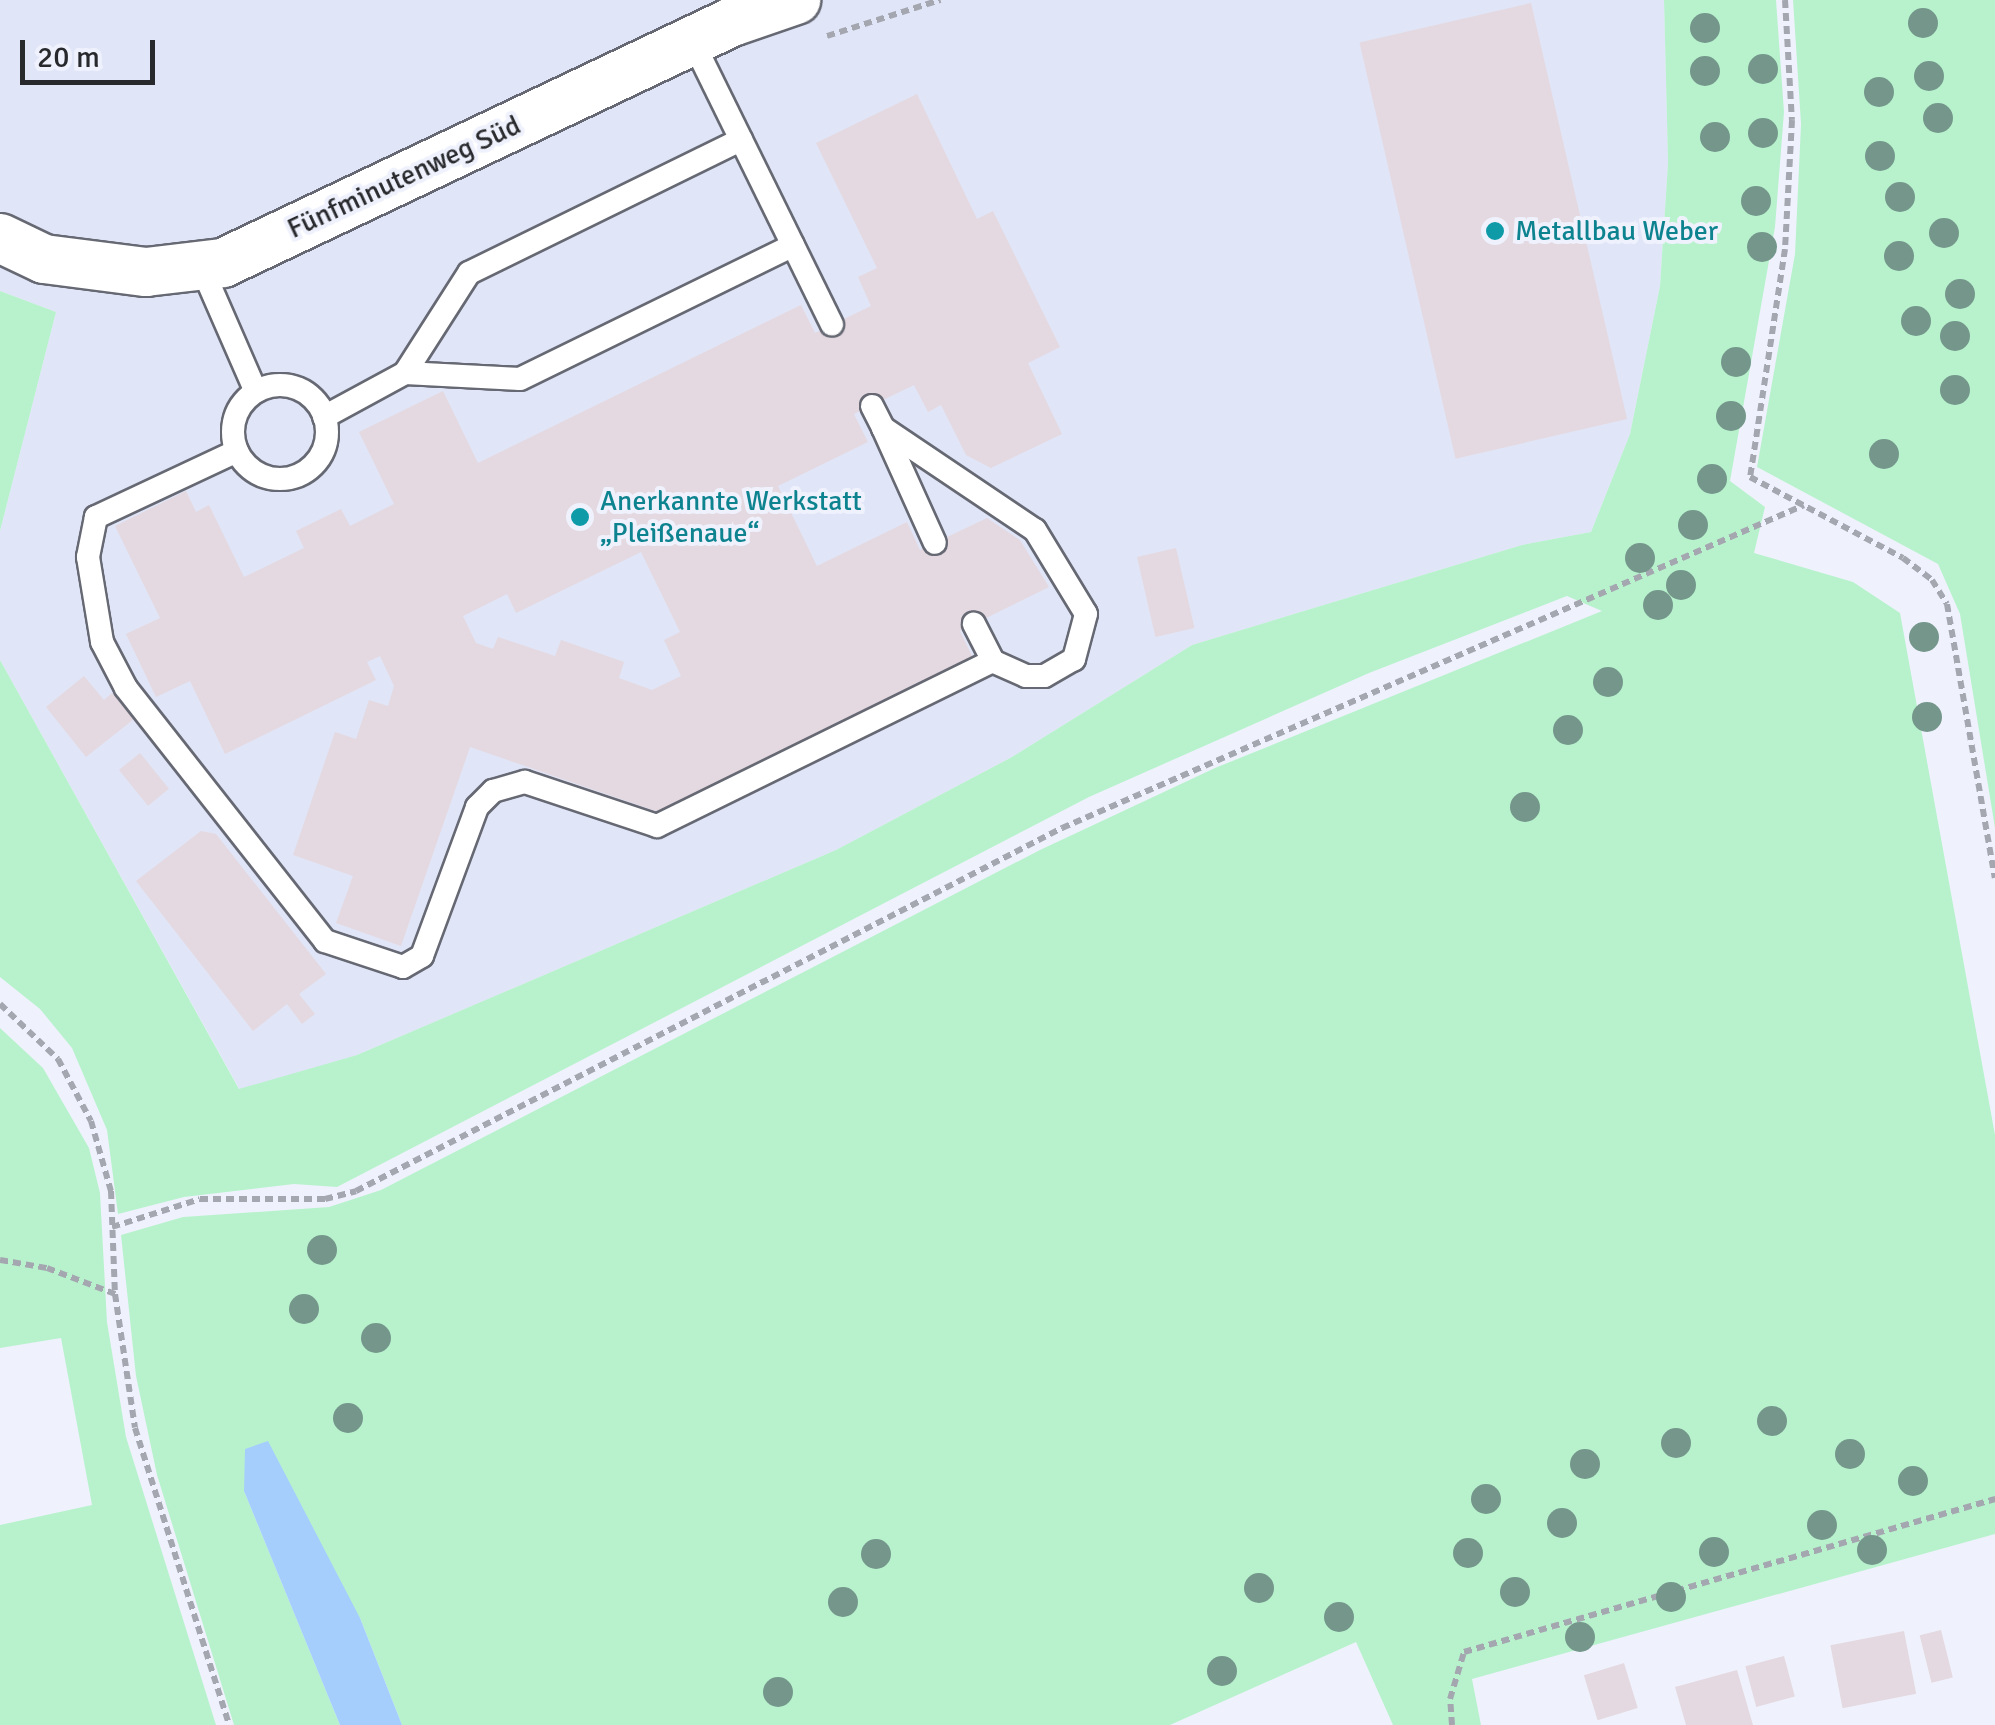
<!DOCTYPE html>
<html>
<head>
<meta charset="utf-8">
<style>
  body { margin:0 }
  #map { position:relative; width:1995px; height:1725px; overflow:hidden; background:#eff2fd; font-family:Signika,sans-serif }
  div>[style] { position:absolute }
  .built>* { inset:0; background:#e0e5f7 }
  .green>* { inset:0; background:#b8f2cd }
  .water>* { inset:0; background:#a5cefd }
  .building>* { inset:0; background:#e4d9e0; transform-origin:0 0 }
  .path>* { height:6px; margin-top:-3px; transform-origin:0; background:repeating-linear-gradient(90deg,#a4a7af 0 8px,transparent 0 13px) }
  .roads { filter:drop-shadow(2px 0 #666973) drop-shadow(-2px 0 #666973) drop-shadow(0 2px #666973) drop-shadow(0 -2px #666973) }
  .lane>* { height:22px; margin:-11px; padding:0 11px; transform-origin:11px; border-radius:11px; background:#fff }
  .lane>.ring { margin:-11px; padding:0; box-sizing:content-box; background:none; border:22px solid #fff; border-radius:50% }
  .street>* { height:48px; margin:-24px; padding:0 24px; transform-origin:24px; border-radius:24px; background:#fff }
  .trees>* { width:30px; height:30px; margin:-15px; border-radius:50%; background:#74968b }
  .dots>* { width:28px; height:28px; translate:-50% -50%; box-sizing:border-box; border:5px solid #eff2fd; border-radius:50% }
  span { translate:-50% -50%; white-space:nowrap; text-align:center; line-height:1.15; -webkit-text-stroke:8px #eff2fd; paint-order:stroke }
  .street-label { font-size:28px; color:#28292d }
  .culture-label { font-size:28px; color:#0d838f }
  .left { translate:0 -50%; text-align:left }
  .scale { position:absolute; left:20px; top:40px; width:135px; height:45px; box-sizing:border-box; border:5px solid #28292d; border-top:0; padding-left:12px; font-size:30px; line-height:35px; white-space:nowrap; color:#28292d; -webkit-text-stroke:8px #eff2fd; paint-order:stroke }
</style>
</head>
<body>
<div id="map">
  <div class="built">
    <div style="clip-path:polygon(0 0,1664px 0,1668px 163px,1660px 286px,1630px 434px,1591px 532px,1522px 545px,1192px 645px,1012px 757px,836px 850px,357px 1055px,240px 1090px,0 660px,0 531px,56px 312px,0 291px)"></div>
  </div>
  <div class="green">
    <div style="clip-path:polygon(1664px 0,1776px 0,1784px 112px,1775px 227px,1730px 481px,1765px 507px,1754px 553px,1853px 582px,1900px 613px,1995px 1135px,1995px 1534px,1472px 1679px,1481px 1725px,1393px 1725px,1356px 1642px,1170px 1725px,402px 1725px,360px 1618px,244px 1491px,340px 1725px,234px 1725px,157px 1475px,136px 1376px,121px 1235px,183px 1217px,329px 1207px,381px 1190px,1040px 850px,1215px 768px,1602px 611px,1567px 596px,1369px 673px,1089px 797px,337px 1187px,294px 1184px,184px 1197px,118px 1214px,107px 1130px,72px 1048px,40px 1009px,0 977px,0 660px,239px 1089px,357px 1055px,836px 850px,1012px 757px,1192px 645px,1522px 545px,1591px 532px,1630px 434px,1660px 286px,1668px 163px)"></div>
    <div style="clip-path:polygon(1793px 0,1995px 0,1995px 828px,1960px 614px,1938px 564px,1757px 467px,1795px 254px,1801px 124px)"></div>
    <div style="clip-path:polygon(0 291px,56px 312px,0 531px)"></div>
    <div style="clip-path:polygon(0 1028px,43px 1068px,89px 1148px,100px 1193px,107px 1322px,126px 1437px,216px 1725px,0 1725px,0 1525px,92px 1505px,61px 1338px,0 1348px)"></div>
  </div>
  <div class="water">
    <div style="clip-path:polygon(268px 1441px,360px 1618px,402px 1725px,340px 1725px,244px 1491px,245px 1449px)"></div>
  </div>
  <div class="building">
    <div style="left:1531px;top:3px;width:427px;height:176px;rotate:77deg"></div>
    <div style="clip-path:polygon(evenodd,917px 94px,977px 219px,993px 211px,1060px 347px,1028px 363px,1062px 434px,991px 468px,966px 455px,941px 405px,928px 412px,914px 385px,854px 414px,868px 442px,778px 486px,817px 566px,907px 522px,920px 550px,987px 518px,1020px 540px,1049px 587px,960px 631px,973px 658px,658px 812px,470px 747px,401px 946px,336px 923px,353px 876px,293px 855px,335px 732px,356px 739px,369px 700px,388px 706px,394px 686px,380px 656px,367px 662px,376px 680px,225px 754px,190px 681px,156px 697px,126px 634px,160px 618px,115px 526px,186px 491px,196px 512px,209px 505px,244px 577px,304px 548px,296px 531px,341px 509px,350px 526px,394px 504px,359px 432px,443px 391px,478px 463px,801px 305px,815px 333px,871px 306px,858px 277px,877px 268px,816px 143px,917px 94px,641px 552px,680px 632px,664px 640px,681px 676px,652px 690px,619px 678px,624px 662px,561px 640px,555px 656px,498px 637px,493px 649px,476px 643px,463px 616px,507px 594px,516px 613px,641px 552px)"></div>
    <div style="left:1176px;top:548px;width:82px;height:40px;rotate:77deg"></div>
    <div style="clip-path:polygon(84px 676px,104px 700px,112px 693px,134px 719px,86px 757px,46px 707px)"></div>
    <div style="left:140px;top:753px;width:46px;height:27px;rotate:51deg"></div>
    <div style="clip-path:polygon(201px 831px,216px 834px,326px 974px,299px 994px,315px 1014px,302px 1024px,287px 1004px,253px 1031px,136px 881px)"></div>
    <div style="left:1941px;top:1630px;width:49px;height:22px;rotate:76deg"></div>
    <div style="left:1904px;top:1631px;width:64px;height:75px;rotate:79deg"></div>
    <div style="left:1784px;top:1656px;width:42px;height:40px;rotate:75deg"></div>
    <div style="left:1624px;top:1663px;width:47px;height:42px;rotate:73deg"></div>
    <div style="clip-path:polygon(1737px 1670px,1753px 1725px,1686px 1725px,1675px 1687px)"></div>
  </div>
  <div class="path">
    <div style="left:1785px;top:0;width:120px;rotate:86.7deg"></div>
    <div style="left:1792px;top:120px;width:129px;rotate:93.1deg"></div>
    <div style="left:1785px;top:249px;width:231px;rotate:98.7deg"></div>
    <div style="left:1750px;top:477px;width:173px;rotate:27.9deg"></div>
    <div style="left:1903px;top:558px;width:36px;rotate:37deg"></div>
    <div style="left:1932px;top:580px;width:28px;rotate:58deg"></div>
    <div style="left:1947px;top:604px;width:278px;rotate:80.1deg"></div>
    <div style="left:827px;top:36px;width:119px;rotate:-17.7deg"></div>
    <div style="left:0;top:1004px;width:80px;rotate:43.5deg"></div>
    <div style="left:58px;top:1059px;width:70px;rotate:62deg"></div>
    <div style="left:91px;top:1121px;width:73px;rotate:74.1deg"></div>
    <div style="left:111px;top:1191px;width:103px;rotate:87.8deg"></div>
    <div style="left:115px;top:1294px;width:135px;rotate:81.5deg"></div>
    <div style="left:135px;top:1428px;width:312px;rotate:72.4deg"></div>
    <div style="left:112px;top:1227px;width:92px;rotate:-17.7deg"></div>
    <div style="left:200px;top:1199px;width:125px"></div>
    <div style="left:325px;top:1199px;width:32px;rotate:-14deg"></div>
    <div style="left:356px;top:1191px;width:794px;rotate:-27.21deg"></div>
    <div style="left:1062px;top:828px;width:809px;rotate:-23.52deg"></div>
    <div style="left:0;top:1260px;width:48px;rotate:9.7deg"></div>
    <div style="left:47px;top:1268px;width:73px;rotate:20.9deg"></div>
    <div style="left:1452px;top:1725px;width:26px;rotate:-94deg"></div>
    <div style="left:1450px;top:1699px;width:49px;rotate:-73.4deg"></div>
    <div style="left:1464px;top:1652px;width:553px;rotate:-16.07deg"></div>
  </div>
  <div class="roads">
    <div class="lane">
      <div style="left:692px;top:40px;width:317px;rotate:63.8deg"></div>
      <div style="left:201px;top:266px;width:137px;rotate:66.4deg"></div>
      <div style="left:405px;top:373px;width:115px;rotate:3deg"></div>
      <div style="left:520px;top:379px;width:304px;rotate:-26.1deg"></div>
      <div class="ring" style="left:233px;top:385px;width:72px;height:72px"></div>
      <div style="left:872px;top:406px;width:25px;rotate:63deg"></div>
      <div style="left:883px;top:428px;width:183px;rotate:33.9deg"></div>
      <div style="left:1035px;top:530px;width:98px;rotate:58.7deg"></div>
      <div style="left:1086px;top:614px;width:47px;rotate:104.9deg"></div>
      <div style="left:1074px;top:659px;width:34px;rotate:150deg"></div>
      <div style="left:1044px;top:676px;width:18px;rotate:180deg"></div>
      <div style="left:1026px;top:676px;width:36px;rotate:-156deg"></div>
      <div style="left:993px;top:661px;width:42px;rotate:-117.2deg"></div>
      <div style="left:324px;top:417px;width:92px;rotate:-28.5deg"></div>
      <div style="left:405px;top:373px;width:119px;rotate:-57.4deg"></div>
      <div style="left:469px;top:273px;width:303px;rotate:-26.1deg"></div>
      <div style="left:883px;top:428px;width:126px;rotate:65.7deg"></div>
      <div style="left:237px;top:451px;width:156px;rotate:154.9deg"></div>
      <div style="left:96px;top:517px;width:41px;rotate:101.3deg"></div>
      <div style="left:88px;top:557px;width:86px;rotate:80.6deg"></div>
      <div style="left:102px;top:642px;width:52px;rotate:62.4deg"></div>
      <div style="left:126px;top:688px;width:322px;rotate:51.8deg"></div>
      <div style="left:325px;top:941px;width:82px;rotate:18.4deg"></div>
      <div style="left:403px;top:967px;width:22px;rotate:-30deg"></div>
      <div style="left:422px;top:956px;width:159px;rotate:-69.7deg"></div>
      <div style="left:477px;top:807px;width:23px;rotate:-45deg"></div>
      <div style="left:493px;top:791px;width:33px;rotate:-16deg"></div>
      <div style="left:525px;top:782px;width:139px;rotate:18.4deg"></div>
      <div style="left:657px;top:826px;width:374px;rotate:-26.2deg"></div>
    </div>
    <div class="street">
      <div style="left:0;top:238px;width:49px;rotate:25.5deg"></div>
      <div style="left:44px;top:259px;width:103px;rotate:7.3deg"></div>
      <div style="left:146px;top:272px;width:78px;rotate:-6.7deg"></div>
      <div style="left:223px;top:263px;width:563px;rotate:-25.34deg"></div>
      <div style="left:732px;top:22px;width:68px;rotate:-19deg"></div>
    </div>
  </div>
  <div class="trees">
    <div style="left:1923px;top:23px"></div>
    <div style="left:1705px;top:28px"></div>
    <div style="left:1763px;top:69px"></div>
    <div style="left:1705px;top:71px"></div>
    <div style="left:1929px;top:76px"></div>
    <div style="left:1879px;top:92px"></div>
    <div style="left:1938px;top:118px"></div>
    <div style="left:1763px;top:133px"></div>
    <div style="left:1715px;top:137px"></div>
    <div style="left:1880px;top:156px"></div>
    <div style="left:1900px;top:197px"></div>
    <div style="left:1756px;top:201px"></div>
    <div style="left:1944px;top:233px"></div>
    <div style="left:1762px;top:247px"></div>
    <div style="left:1899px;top:256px"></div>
    <div style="left:1960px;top:294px"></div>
    <div style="left:1916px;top:321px"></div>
    <div style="left:1955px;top:336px"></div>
    <div style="left:1736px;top:362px"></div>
    <div style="left:1955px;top:390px"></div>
    <div style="left:1731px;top:416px"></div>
    <div style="left:1884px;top:454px"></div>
    <div style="left:1712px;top:479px"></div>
    <div style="left:1693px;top:525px"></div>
    <div style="left:1640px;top:558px"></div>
    <div style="left:1681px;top:585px"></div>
    <div style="left:1658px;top:605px"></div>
    <div style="left:1924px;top:637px"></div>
    <div style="left:1608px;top:682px"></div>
    <div style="left:1927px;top:717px"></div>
    <div style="left:1568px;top:730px"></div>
    <div style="left:1525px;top:807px"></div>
    <div style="left:322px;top:1250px"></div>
    <div style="left:304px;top:1309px"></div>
    <div style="left:376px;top:1338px"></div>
    <div style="left:348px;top:1418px"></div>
    <div style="left:1772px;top:1421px"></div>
    <div style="left:1676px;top:1443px"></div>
    <div style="left:1850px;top:1454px"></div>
    <div style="left:1585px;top:1464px"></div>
    <div style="left:1913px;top:1481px"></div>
    <div style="left:1486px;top:1499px"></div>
    <div style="left:1562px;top:1523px"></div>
    <div style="left:1822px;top:1525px"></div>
    <div style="left:1872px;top:1550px"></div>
    <div style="left:1714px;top:1552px"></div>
    <div style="left:1468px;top:1553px"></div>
    <div style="left:876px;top:1554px"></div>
    <div style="left:1259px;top:1588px"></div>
    <div style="left:1515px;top:1592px"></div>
    <div style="left:1671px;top:1597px"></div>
    <div style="left:843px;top:1602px"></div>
    <div style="left:1339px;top:1617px"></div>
    <div style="left:1580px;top:1637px"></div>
    <div style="left:1222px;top:1671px"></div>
    <div style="left:778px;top:1692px"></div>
  </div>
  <div class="dots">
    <div style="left:1495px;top:231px;background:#0f9aa8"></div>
    <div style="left:580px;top:517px;background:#0f9aa8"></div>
  </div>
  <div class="street-label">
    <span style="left:404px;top:177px;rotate:-25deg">Fünfminutenweg Süd</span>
  </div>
  <div class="culture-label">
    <span class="left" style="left:1515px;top:231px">Metallbau Weber</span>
    <span class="left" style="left:600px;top:517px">Anerkannte Werkstatt<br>„Pleißenaue“</span>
  </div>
  <div class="scale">20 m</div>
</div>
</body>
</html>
